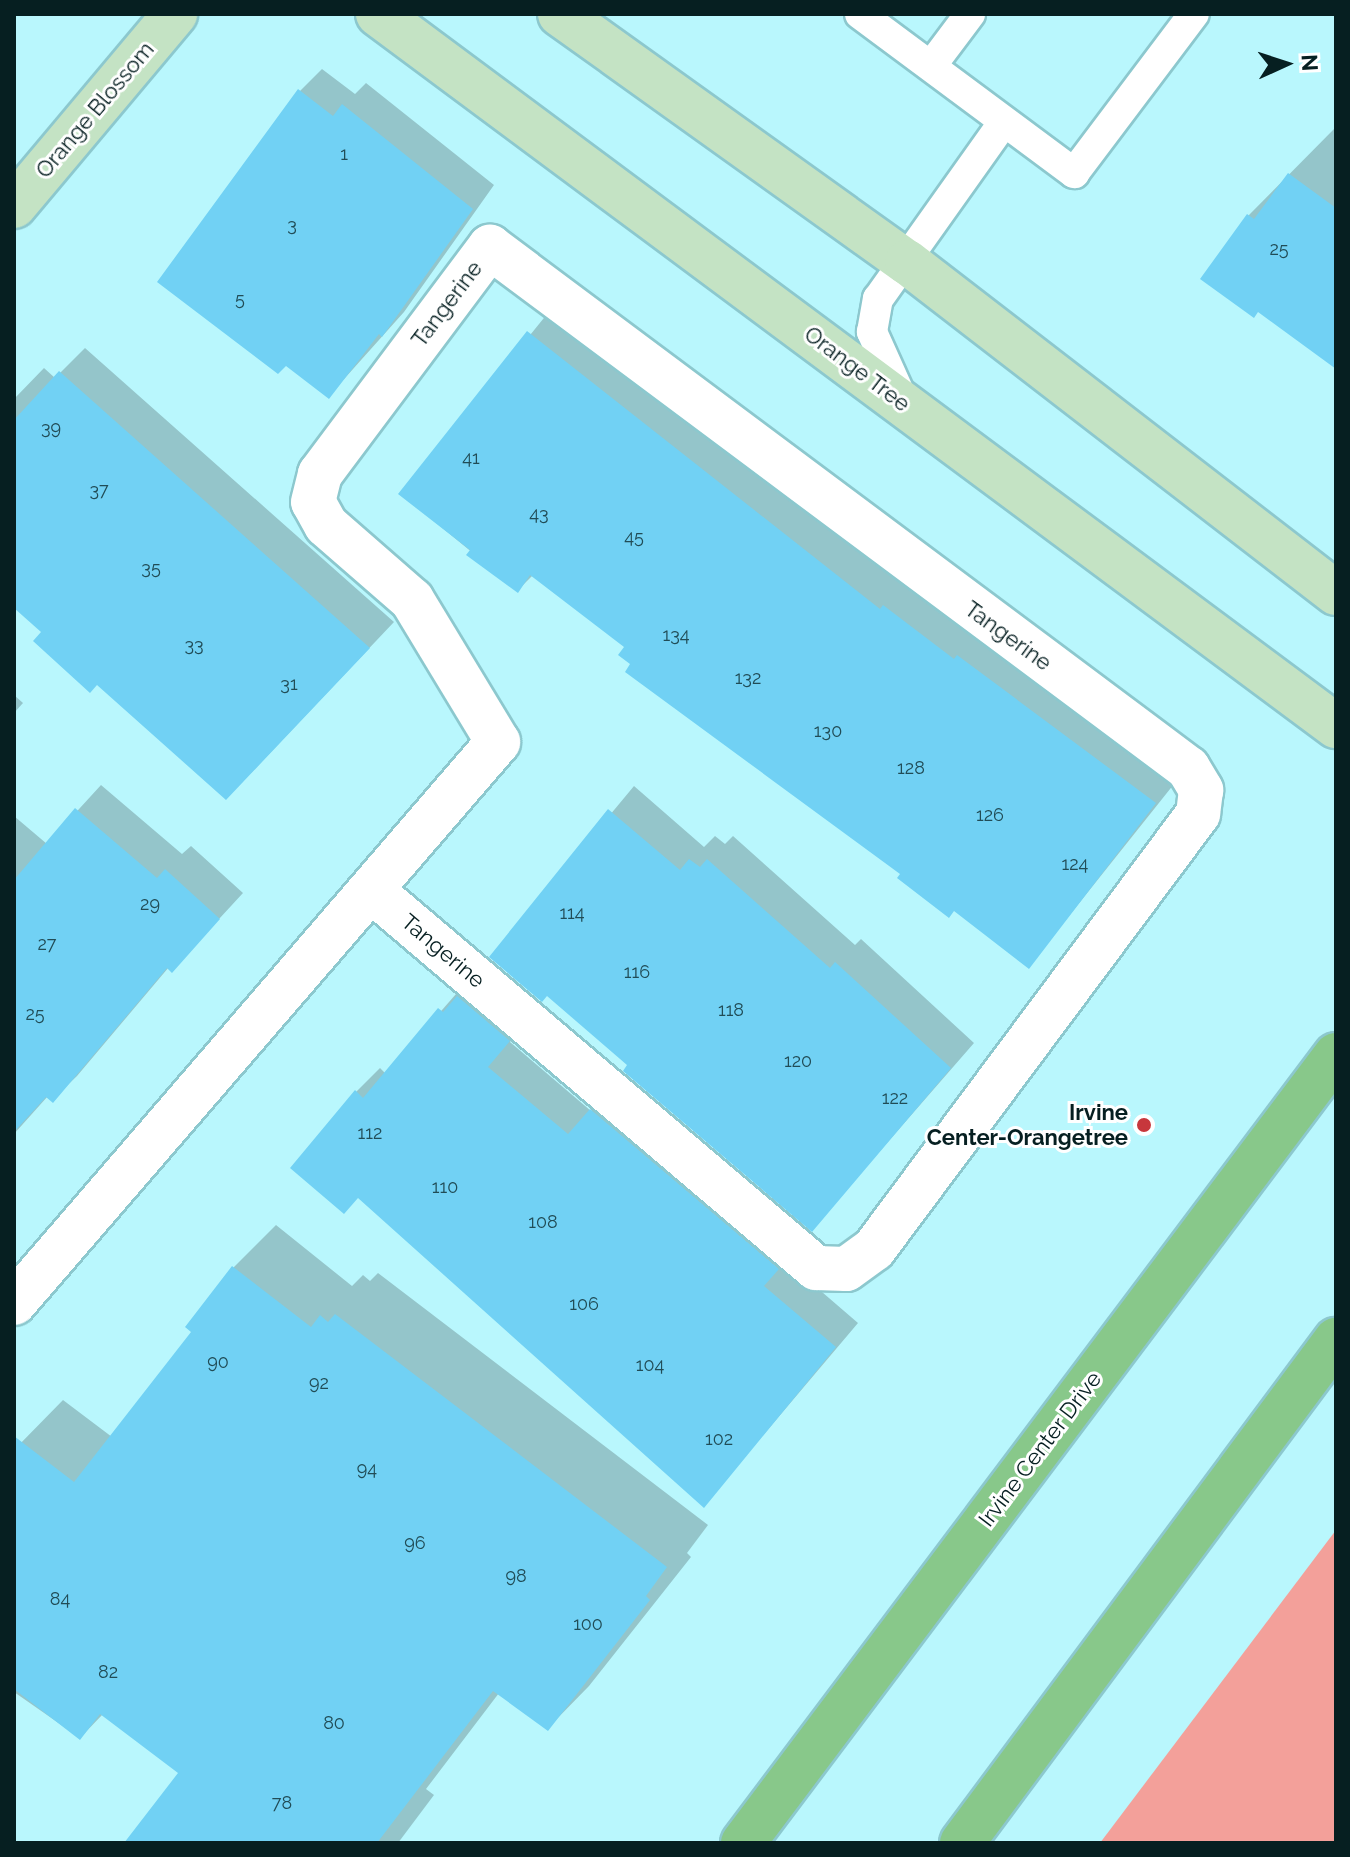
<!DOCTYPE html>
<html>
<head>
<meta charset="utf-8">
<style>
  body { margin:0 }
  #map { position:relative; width:1350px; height:1857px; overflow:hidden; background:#b9f7fd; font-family:Raleway,sans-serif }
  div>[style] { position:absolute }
  .green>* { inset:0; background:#f3a09a }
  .shadow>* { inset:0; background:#0003 }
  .building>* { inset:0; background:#71d1f4 }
  .roads { filter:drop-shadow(2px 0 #8cc8ce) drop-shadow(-2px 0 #8cc8ce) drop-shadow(0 2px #8cc8ce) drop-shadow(0 -2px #8cc8ce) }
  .lane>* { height:30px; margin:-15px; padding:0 15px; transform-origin:15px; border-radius:15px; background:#fff }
  .street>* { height:44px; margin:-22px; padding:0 22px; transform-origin:22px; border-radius:22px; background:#fff }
  .secondary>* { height:44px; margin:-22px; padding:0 22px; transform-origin:22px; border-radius:22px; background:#c4e3c4 }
  .primary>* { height:44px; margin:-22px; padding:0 22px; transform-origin:22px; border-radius:22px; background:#88c88a }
  .dots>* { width:22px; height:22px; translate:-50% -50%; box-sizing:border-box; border:4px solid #fff; border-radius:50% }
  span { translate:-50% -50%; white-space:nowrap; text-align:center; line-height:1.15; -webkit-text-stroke:6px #fff; paint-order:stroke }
  .number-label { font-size:18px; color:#214c56 }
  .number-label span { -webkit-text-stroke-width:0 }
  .street-label { font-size:22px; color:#061f21 }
  .poi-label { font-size:22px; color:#061f21; font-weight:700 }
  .right { translate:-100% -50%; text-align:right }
  .frame { position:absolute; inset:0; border:16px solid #061f21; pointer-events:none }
  .north { position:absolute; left:1246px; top:24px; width:80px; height:80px; -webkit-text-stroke:6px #fff; paint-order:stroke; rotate:87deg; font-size:22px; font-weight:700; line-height:32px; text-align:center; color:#061f21 }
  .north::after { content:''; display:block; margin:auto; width:28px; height:36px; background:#061f21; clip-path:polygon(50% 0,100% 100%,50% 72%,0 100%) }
</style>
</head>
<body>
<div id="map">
  <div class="green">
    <div style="clip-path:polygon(1336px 1530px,1336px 1843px,1100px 1843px)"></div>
  </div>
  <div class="shadow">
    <div style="clip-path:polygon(322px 69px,355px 94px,366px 83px,494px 185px,404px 312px,328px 397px,300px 91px)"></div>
    <div style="clip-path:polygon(1334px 129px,1336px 130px,1336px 367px,1260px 310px,1203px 278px,1249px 215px)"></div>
    <div style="clip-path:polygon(552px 308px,905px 586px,909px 583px,1178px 779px,1029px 966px,633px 663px,627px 647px,533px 575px,518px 590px,401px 494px)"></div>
    <div style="clip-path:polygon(85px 348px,394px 622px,251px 773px,14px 606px,14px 399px,44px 368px,55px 378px)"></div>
    <div style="clip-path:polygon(14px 695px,23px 703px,14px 713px)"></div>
    <div style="clip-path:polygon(101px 785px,182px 854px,191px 846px,243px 893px,172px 970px,169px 967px,77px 1076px,52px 1100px,48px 1096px,14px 1134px,14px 816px,47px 844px)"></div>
    <div style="clip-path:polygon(634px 786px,704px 847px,715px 836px,725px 844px,733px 836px,855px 945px,861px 939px,974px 1043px,812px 1229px,548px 994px,492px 957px)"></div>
    <div style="clip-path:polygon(463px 986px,532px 1016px,510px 1042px,591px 1111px,615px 1087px,786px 1261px,858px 1323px,704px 1505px,356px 1092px,380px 1068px,386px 1074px)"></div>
    <div style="clip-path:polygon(276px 1225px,352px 1286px,363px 1275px,370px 1281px,378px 1273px,708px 1525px,687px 1553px,691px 1557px,589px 1686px,548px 1728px,499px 1693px,426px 1789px,434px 1795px,398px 1843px,131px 1843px,180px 1772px,103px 1714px,80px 1738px,14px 1692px,14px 1450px,63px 1400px,112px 1437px,193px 1332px,188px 1327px,234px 1267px)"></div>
  </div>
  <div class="building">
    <div style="clip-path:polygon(298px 89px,333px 116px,342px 104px,473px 209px,382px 337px,379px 334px,329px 399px,286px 366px,278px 374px,157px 282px)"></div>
    <div style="clip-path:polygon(1288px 173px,1336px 208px,1336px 369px,1258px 312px,1254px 318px,1200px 279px,1247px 214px,1254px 219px)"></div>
    <div style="clip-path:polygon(527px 331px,880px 609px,883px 605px,954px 659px,957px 655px,1156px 803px,1029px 969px,954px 911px,949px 918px,897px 878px,900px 874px,625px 672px,630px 664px,618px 655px,624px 647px,530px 575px,518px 593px,466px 555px,470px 550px,398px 494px)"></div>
    <div style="clip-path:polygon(59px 371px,370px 648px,226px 800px,97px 685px,90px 693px,33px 641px,41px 632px,14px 608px,14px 420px)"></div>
    <div style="clip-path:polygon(75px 808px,157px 878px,165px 869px,220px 919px,172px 973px,167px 968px,53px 1103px,46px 1097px,14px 1132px,14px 880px)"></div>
    <div style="clip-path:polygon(608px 809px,680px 870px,689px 859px,700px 867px,707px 859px,830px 968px,835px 962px,951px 1068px,812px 1232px,623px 1071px,627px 1065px,547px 996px,542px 1002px,489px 957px)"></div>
    <div style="clip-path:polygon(457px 996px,510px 1041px,488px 1067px,568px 1134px,590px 1109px,779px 1269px,764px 1286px,836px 1347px,704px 1508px,358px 1198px,344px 1214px,290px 1168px,355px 1090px,363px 1098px,438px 1008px,443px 1012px)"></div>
    <div style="clip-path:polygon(232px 1266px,311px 1327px,320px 1315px,328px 1322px,335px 1314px,667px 1567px,646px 1596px,650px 1600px,548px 1731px,493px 1691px,377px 1843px,124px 1843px,178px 1773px,100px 1714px,80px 1740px,14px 1689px,14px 1436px,74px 1482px,191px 1332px,185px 1327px)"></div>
  </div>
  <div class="roads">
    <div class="lane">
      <div style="left:860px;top:14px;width:267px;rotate:36.6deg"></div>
      <div style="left:1074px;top:173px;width:199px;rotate:-53deg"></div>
      <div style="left:931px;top:66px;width:65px;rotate:-53.1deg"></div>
      <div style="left:903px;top:401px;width:76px;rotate:-114.2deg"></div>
      <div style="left:872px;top:332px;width:34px;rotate:-80deg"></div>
      <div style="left:878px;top:299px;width:216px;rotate:-54.6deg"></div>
    </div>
    <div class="street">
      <div style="left:14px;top:1303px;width:741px;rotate:-49.21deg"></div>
      <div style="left:498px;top:742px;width:166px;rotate:-121.2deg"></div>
      <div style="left:412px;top:600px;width:114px;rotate:-138.9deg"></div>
      <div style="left:326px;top:525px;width:26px;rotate:-119deg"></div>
      <div style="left:313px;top:502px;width:29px;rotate:-76deg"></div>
      <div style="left:320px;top:474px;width:284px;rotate:-53.2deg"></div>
      <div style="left:490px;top:247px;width:871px;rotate:36.74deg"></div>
      <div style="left:1188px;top:768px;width:26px;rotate:59deg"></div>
      <div style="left:1201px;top:790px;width:24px;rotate:97deg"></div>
      <div style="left:1198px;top:814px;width:542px;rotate:126.68deg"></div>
      <div style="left:874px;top:1249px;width:34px;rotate:144deg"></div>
      <div style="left:846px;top:1269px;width:30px;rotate:-178deg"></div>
      <div style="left:816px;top:1268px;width:584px;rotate:-139.65deg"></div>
    </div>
    <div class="secondary">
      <div style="left:378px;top:14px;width:1194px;rotate:36.62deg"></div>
      <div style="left:560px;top:14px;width:427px;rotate:35.6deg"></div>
      <div style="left:907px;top:262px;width:542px;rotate:37.65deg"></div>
      <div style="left:14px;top:206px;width:251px;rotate:-50deg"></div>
    </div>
    <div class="primary">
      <div style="left:743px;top:1843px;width:986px;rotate:-53.04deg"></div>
      <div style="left:962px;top:1843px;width:627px;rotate:-53.37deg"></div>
    </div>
  </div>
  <div class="dots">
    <div style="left:1144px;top:1125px;background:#c7373c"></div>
  </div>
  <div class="number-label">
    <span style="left:344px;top:154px">1</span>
    <span style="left:292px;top:225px">3</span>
    <span style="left:1279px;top:249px">25</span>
    <span style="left:240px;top:299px">5</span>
    <span style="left:51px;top:428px">39</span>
    <span style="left:471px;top:458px">41</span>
    <span style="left:99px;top:490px">37</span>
    <span style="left:539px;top:514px">43</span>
    <span style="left:634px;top:537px">45</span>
    <span style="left:151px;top:568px">35</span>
    <span style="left:676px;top:635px">134</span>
    <span style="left:194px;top:645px">33</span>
    <span style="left:748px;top:678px">132</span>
    <span style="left:289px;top:684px">31</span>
    <span style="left:828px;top:731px">130</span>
    <span style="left:911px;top:768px">128</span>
    <span style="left:990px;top:815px">126</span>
    <span style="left:1075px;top:864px">124</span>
    <span style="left:150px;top:904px">29</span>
    <span style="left:572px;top:913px">114</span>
    <span style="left:47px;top:944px">27</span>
    <span style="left:637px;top:972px">116</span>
    <span style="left:731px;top:1010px">118</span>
    <span style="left:35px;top:1014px">25</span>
    <span style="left:798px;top:1061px">120</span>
    <span style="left:895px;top:1098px">122</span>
    <span style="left:370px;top:1133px">112</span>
    <span style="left:445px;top:1187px">110</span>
    <span style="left:543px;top:1222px">108</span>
    <span style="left:584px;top:1304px">106</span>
    <span style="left:218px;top:1362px">90</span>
    <span style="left:650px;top:1365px">104</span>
    <span style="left:319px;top:1383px">92</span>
    <span style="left:719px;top:1439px">102</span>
    <span style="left:367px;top:1469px">94</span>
    <span style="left:415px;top:1543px">96</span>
    <span style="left:516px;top:1576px">98</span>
    <span style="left:60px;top:1599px">84</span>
    <span style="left:588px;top:1624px">100</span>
    <span style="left:108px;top:1672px">82</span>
    <span style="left:334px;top:1723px">80</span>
    <span style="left:282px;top:1803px">78</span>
  </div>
  <div class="street-label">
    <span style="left:95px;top:110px;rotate:-50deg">Orange Blossom</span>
    <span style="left:447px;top:304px;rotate:-53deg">Tangerine</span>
    <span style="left:857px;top:369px;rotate:37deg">Orange Tree</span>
    <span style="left:1008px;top:636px;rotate:36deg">Tangerine</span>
    <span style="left:443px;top:951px;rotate:40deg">Tangerine</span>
    <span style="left:1040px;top:1449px;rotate:-53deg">Irvine Center Drive</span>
  </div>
  <div class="poi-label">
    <span class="right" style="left:1128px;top:1125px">Irvine<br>Center-Orangetree</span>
  </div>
  <div class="frame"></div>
  <div class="north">N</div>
</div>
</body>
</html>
